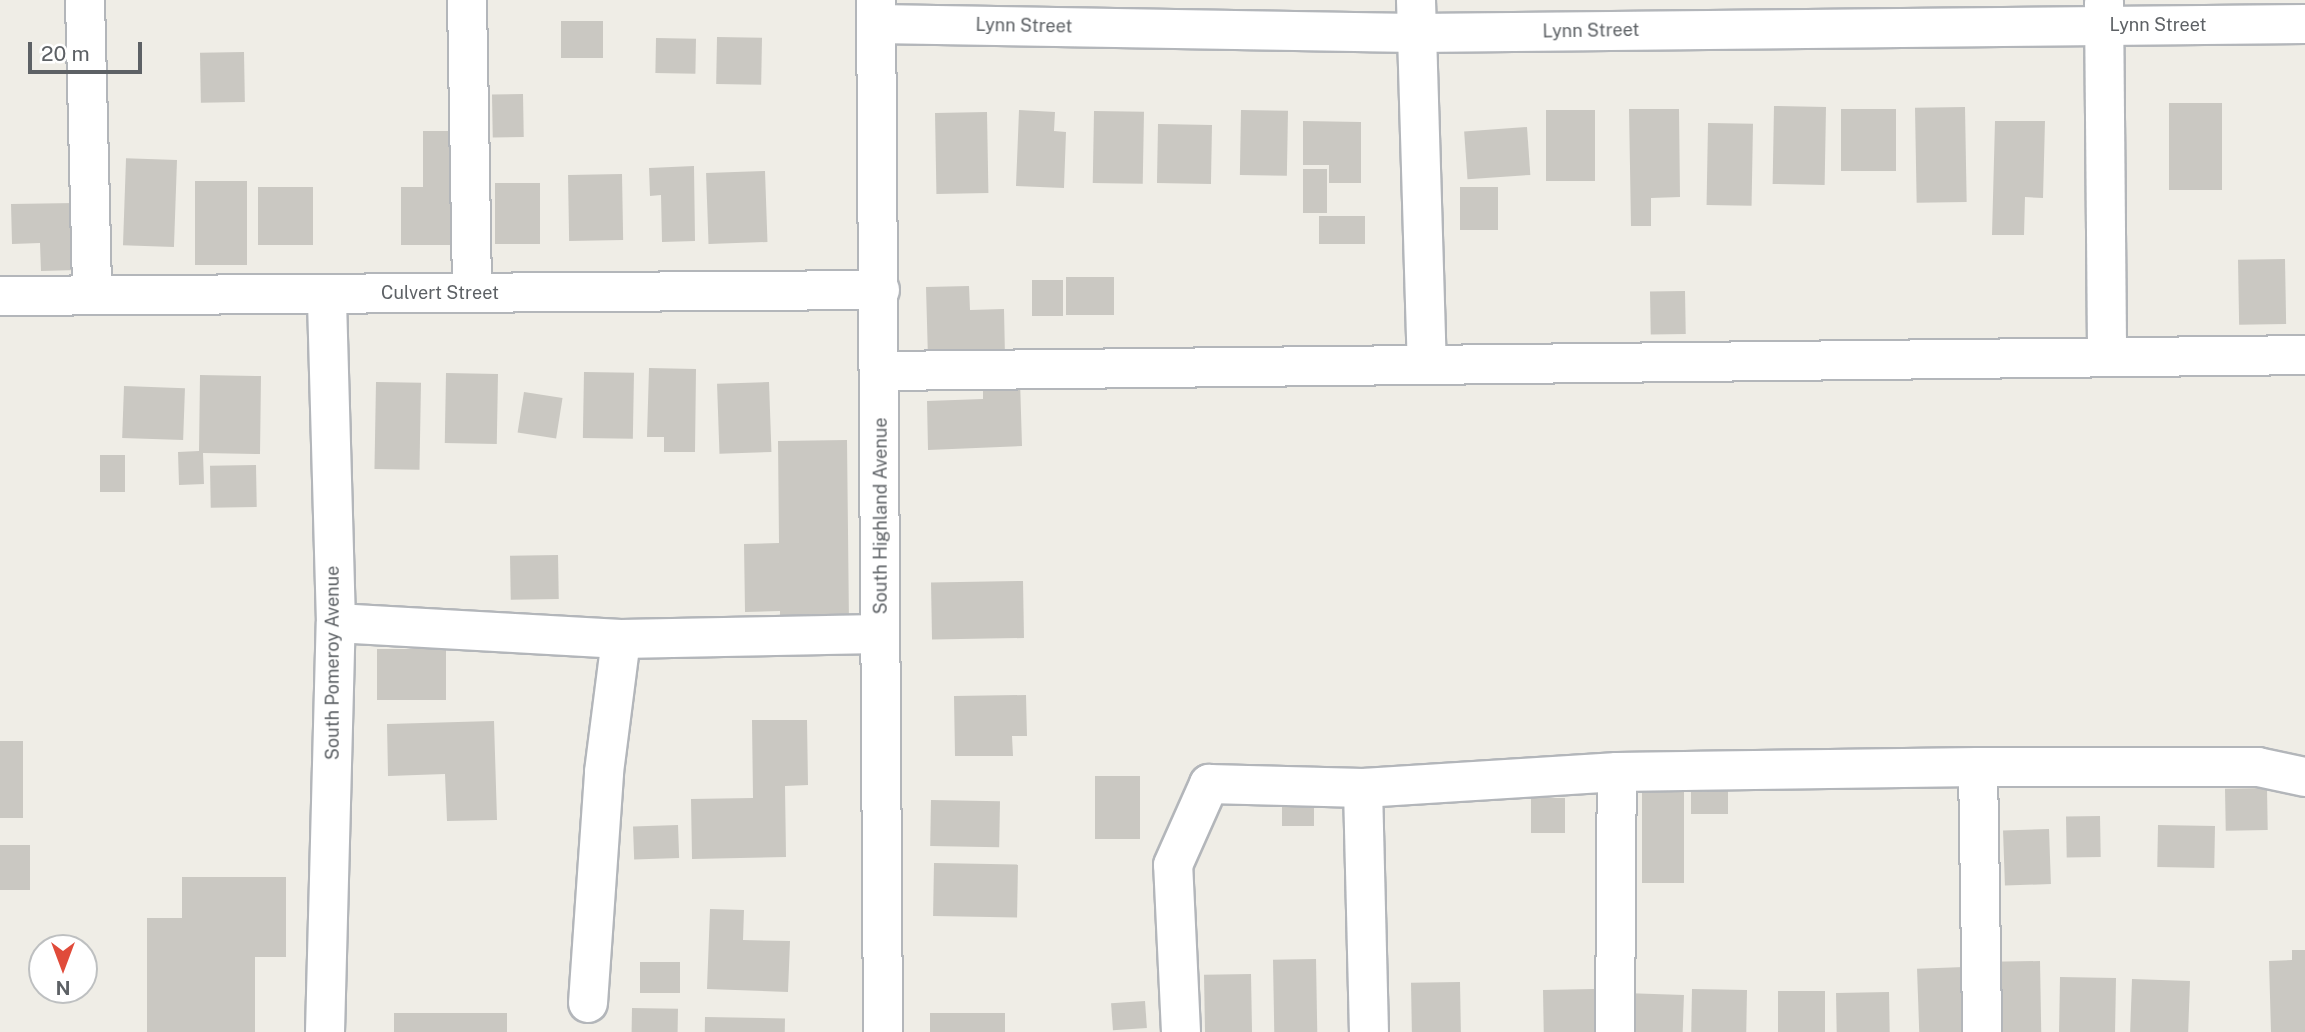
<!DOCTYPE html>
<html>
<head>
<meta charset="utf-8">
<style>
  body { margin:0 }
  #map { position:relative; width:2305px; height:1032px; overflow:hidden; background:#efede6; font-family:"Public Sans",sans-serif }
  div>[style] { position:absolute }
  .building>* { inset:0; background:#cac8c2; transform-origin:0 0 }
  .roads { filter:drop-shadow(2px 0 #b3b6ba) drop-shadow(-2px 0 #b3b6ba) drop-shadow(0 2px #b3b6ba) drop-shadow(0 -2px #b3b6ba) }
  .minor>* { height:38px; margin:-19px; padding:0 19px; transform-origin:19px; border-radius:19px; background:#fff }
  span { translate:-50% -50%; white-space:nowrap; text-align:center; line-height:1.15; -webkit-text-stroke:5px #fff; paint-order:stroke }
  .street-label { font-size:18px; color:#5d6165 }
  .north { position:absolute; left:28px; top:934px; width:70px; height:70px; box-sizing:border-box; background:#fff; border:2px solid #bec0c1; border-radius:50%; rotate:180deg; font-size:19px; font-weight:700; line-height:28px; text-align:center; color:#5d6165 }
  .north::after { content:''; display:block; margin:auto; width:24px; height:32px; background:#e04b3a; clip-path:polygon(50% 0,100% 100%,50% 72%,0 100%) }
  .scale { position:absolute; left:28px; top:42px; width:114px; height:32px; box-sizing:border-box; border:4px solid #5d6165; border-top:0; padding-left:9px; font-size:21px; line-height:24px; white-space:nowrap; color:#5d6165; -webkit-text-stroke:5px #fff; paint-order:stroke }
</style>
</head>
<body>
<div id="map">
  <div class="building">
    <div style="left:603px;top:21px;width:37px;height:42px;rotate:90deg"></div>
    <div style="left:717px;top:37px;width:45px;height:47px;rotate:1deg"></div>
    <div style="left:656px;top:38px;width:40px;height:35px;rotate:1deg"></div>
    <div style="left:244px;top:52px;width:50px;height:44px;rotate:89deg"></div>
    <div style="left:523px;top:94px;width:43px;height:31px;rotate:89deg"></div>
    <div style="left:2169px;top:103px;width:53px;height:87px"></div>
    <div style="left:1774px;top:106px;width:52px;height:78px;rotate:1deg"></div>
    <div style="left:1965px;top:107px;width:95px;height:50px;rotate:89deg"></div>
    <div style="clip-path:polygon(1629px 109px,1679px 109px,1680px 197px,1651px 198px,1651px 226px,1631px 226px)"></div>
    <div style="left:1841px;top:109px;width:55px;height:62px"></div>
    <div style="clip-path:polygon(1019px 110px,1055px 112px,1054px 131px,1066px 132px,1064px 188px,1016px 186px)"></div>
    <div style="left:1241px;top:110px;width:47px;height:65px;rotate:1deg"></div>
    <div style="left:1546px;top:110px;width:49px;height:71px"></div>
    <div style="left:1094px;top:111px;width:50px;height:72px;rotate:1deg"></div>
    <div style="left:987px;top:112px;width:81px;height:52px;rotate:89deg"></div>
    <div style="clip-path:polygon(1303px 121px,1361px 122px,1361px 183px,1329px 183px,1329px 165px,1303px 165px)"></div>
    <div style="clip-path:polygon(1995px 121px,2045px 121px,2043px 198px,2025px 197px,2024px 235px,1992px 235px)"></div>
    <div style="left:1708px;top:123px;width:45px;height:82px;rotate:1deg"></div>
    <div style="left:1158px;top:124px;width:54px;height:59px;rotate:1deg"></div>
    <div style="left:1527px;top:127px;width:48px;height:63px;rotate:86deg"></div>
    <div style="clip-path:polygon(423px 131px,463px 131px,451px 245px,401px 245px,401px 187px,423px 187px)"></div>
    <div style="left:177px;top:160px;width:87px;height:51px;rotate:92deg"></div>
    <div style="clip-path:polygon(694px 166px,695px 241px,662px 242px,661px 195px,650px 196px,649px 168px)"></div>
    <div style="left:1303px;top:169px;width:24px;height:44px"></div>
    <div style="left:765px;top:171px;width:71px;height:59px;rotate:88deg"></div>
    <div style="left:622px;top:174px;width:66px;height:54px;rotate:89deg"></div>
    <div style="left:195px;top:181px;width:52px;height:84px"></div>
    <div style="left:495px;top:183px;width:45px;height:61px"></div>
    <div style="left:313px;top:187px;width:58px;height:55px;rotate:90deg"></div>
    <div style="left:1460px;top:187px;width:38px;height:43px"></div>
    <div style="clip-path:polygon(75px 203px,77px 270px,41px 271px,40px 243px,12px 244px,11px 204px)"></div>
    <div style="left:1365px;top:216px;width:28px;height:46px;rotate:90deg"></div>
    <div style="left:2285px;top:259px;width:65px;height:47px;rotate:89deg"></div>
    <div style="left:1066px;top:277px;width:48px;height:38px"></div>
    <div style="left:1032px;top:280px;width:31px;height:36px"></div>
    <div style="clip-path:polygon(969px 286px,970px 310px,1004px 309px,1005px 357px,928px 359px,926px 287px)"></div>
    <div style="left:1685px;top:291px;width:43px;height:35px;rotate:89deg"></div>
    <div style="clip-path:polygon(649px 368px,696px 369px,695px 452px,664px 452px,664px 437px,647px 437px)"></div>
    <div style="left:584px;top:372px;width:50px;height:66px;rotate:1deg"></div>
    <div style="left:446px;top:373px;width:52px;height:70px;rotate:1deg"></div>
    <div style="clip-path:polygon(200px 375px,261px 376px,260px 454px,203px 453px,204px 484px,179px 485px,178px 452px,199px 451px)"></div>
    <div style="clip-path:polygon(1020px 380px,1022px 446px,928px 450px,927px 401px,983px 399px,983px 381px)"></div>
    <div style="left:376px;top:382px;width:45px;height:87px;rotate:1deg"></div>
    <div style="left:769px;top:382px;width:70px;height:52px;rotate:88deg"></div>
    <div style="left:124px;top:386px;width:61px;height:52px;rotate:2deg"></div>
    <div style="left:524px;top:392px;width:39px;height:41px;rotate:9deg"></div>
    <div style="clip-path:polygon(847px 440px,849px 623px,780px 624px,780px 611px,745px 612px,744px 544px,779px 543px,778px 441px)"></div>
    <div style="left:100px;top:455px;width:25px;height:37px"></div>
    <div style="left:256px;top:465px;width:42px;height:46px;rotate:89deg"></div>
    <div style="left:558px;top:555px;width:44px;height:48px;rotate:89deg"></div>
    <div style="left:1023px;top:581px;width:57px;height:92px;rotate:89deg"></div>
    <div style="left:446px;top:649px;width:51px;height:69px;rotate:90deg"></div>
    <div style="clip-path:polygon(1026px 695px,1027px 736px,1012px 736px,1013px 756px,955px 756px,954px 696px)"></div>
    <div style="clip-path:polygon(752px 720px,807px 720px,808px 785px,785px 786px,786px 857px,692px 859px,691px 799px,753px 798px)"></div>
    <div style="clip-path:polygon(494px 721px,497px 820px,447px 821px,445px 774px,388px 776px,387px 724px)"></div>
    <div style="left:0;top:741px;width:23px;height:77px"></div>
    <div style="left:1095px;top:776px;width:45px;height:63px"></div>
    <div style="left:1728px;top:787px;width:27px;height:37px;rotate:90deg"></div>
    <div style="left:1642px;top:788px;width:42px;height:95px"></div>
    <div style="left:2267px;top:788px;width:42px;height:42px;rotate:89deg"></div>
    <div style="left:1282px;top:798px;width:32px;height:28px"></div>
    <div style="left:1531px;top:798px;width:34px;height:35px"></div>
    <div style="left:931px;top:800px;width:69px;height:46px;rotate:1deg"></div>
    <div style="left:2100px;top:816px;width:41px;height:34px;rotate:89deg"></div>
    <div style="left:678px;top:825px;width:33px;height:45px;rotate:88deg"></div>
    <div style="left:2158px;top:825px;width:57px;height:42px;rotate:1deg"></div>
    <div style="left:2049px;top:829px;width:55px;height:46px;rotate:88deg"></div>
    <div style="left:0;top:845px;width:30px;height:45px"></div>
    <div style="left:934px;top:863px;width:84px;height:53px;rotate:1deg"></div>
    <div style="clip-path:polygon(182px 877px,286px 877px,286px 957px,255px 957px,255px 1032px,147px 1032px,147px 918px,182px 918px)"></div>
    <div style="clip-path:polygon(710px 909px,744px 910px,743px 940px,790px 941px,788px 992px,707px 989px)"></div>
    <div style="clip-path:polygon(2292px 950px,2305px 950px,2305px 1032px,2271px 1032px,2269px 961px,2292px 960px)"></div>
    <div style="left:1316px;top:959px;width:73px;height:43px;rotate:89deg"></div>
    <div style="left:2040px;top:961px;width:71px;height:50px;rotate:89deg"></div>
    <div style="left:640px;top:962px;width:40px;height:31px"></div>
    <div style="left:1964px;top:967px;width:65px;height:47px;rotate:88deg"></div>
    <div style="left:1251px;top:974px;width:58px;height:47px;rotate:89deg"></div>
    <div style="left:2060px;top:977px;width:56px;height:55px;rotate:1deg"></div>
    <div style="left:2132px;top:979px;width:58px;height:53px;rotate:2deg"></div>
    <div style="left:1460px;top:982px;width:50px;height:49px;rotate:89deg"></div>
    <div style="left:1594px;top:989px;width:43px;height:51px;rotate:89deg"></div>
    <div style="left:1692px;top:989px;width:55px;height:43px;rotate:1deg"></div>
    <div style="left:1778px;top:991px;width:47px;height:41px"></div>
    <div style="left:1889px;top:992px;width:40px;height:53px;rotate:89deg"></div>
    <div style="left:1624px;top:993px;width:60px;height:39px;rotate:2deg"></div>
    <div style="left:1145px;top:1001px;width:27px;height:34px;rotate:86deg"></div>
    <div style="left:632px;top:1008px;width:46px;height:24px;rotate:1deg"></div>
    <div style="left:394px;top:1013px;width:113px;height:19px"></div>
    <div style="left:930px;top:1013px;width:75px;height:19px"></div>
    <div style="left:705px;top:1017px;width:80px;height:15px;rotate:1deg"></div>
  </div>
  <div class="roads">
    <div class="minor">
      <div style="left:85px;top:0;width:295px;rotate:88.6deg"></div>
      <div style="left:467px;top:0;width:293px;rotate:89deg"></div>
      <div style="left:876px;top:0;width:1032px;rotate:89.61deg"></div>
      <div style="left:1416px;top:0;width:362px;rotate:88.3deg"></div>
      <div style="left:2104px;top:2px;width:350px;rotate:89.5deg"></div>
      <div style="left:877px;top:24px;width:539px;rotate:0.96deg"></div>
      <div style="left:1416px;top:33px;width:889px;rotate:-0.58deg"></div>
      <div style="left:0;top:296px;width:880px;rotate:-0.39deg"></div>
      <div style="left:882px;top:371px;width:1423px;rotate:-0.64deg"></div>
      <div style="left:336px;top:623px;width:285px;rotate:3.2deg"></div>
      <div style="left:621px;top:639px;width:259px;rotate:-1.1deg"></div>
      <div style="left:1978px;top:767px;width:265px;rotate:89.1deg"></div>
      <div style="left:1363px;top:788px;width:244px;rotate:88.6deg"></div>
      <div style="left:588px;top:1003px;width:232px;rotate:-86deg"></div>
      <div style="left:604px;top:772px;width:134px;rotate:-82.7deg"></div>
      <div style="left:325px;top:1032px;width:409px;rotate:-88.5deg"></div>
      <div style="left:336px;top:623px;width:329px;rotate:-91.6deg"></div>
      <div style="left:1181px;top:1032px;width:167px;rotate:-92.7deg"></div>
      <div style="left:1173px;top:865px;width:89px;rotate:-66deg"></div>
      <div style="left:1209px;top:784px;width:154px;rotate:1.5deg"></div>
      <div style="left:1363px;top:788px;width:255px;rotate:-3.6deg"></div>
      <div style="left:1617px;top:772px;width:361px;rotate:-0.8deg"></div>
      <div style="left:1978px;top:767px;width:280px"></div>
      <div style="left:2258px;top:767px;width:48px;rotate:12deg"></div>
      <div style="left:1615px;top:1032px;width:260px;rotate:-89.6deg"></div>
    </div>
  </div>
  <div class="street-label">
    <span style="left:2158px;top:25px">Lynn Street</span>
    <span style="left:1024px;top:26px;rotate:1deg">Lynn Street</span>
    <span style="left:1591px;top:31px;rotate:-1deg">Lynn Street</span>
    <span style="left:440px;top:293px">Culvert Street</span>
    <span style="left:881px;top:516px;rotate:-90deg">South Highland Avenue</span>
    <span style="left:333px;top:663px;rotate:-90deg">South Pomeroy Avenue</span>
  </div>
  <div class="north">N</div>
  <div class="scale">20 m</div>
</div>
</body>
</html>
